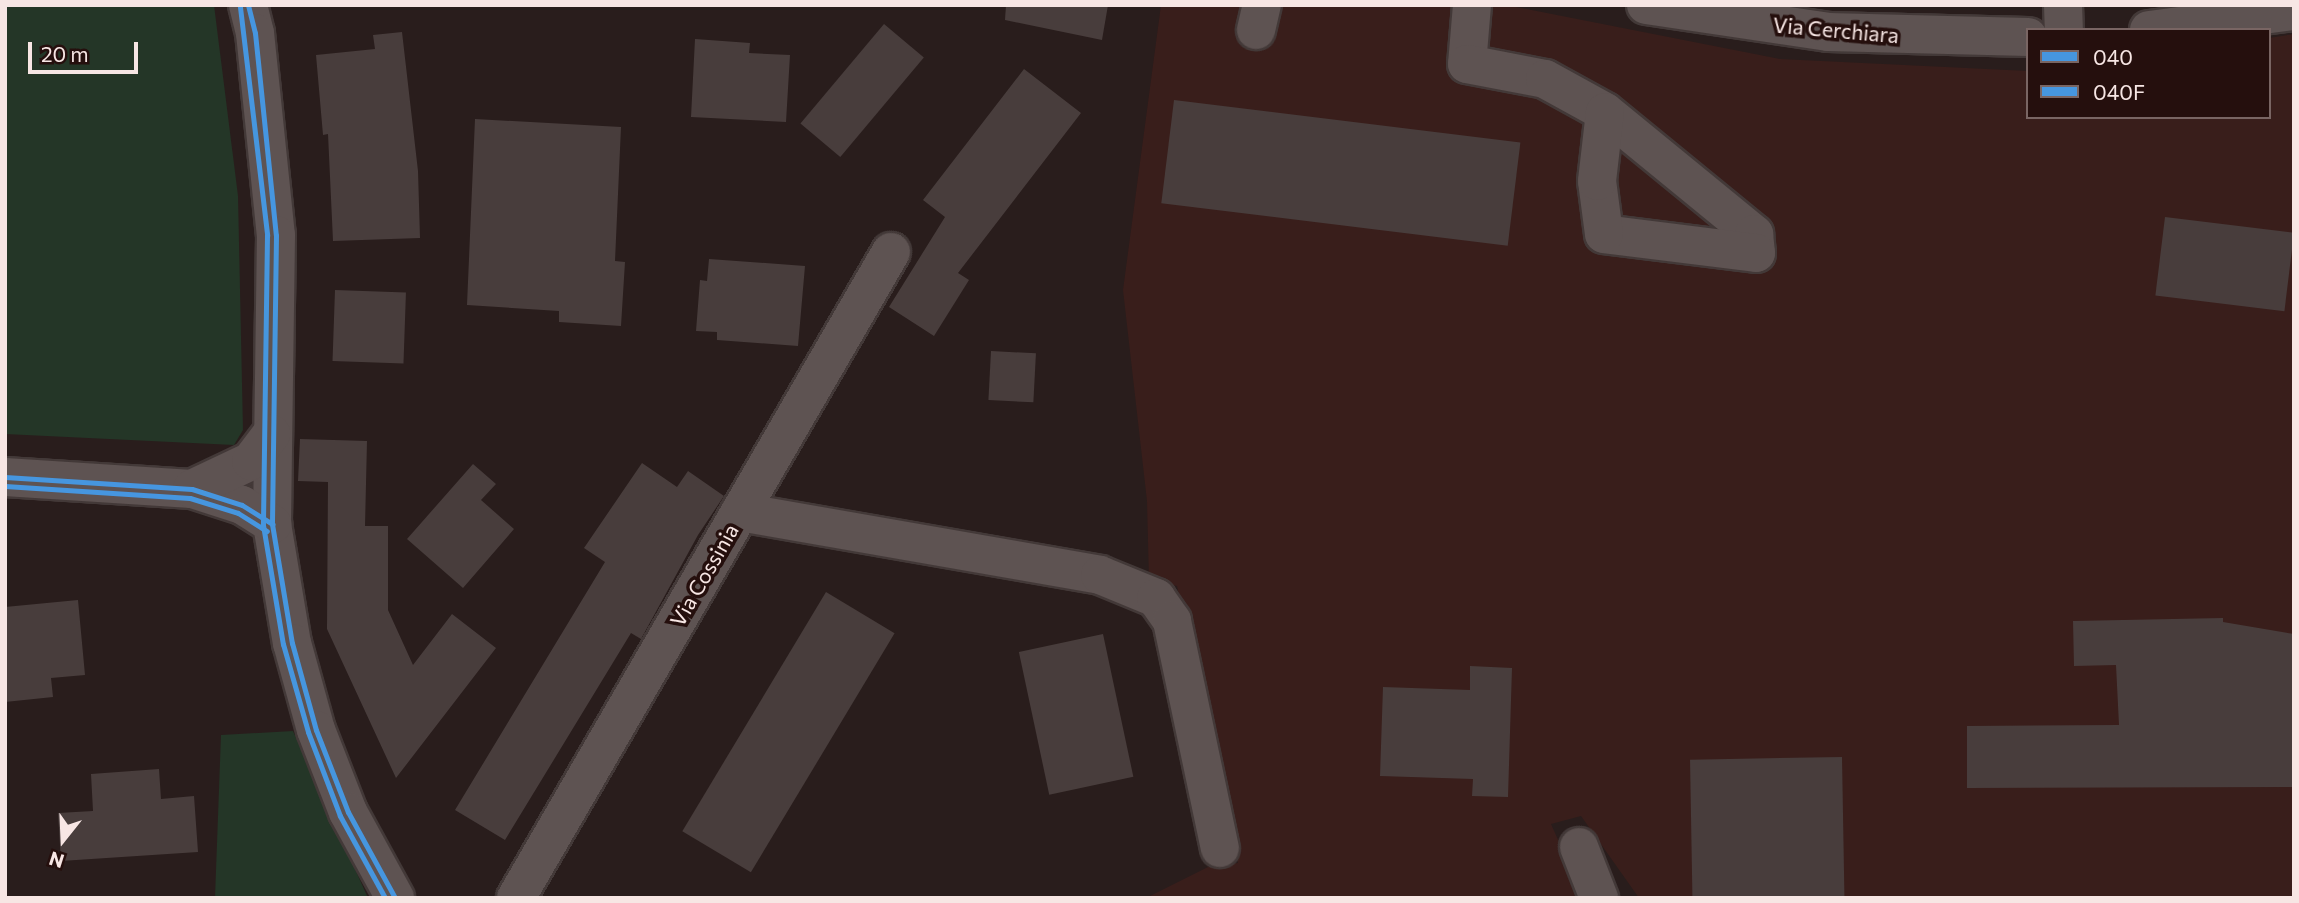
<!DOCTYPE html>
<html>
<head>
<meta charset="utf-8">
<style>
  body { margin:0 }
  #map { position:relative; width:2299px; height:903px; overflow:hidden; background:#291d1c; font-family:Commissioner,sans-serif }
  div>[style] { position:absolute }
  .built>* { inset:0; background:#391e1b }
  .green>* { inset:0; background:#243627 }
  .building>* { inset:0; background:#483d3c; transform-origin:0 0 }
  .roads { filter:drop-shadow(2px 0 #433938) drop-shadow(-2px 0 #433938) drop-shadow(0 2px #433938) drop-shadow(0 -2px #433938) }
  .minor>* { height:38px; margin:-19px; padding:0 19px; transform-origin:19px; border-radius:19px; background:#5e5352 }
  .bus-1>* { height:5px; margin:-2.5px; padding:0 2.5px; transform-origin:2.5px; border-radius:2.5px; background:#4696df }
  .bus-2>* { height:5px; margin:-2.5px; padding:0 2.5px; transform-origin:2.5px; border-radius:2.5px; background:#4696df }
  span { translate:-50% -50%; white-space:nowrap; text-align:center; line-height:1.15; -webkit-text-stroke:7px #250f0d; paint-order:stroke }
  .street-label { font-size:21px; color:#f7e6e4 }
  .frame { position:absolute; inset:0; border:7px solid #f7e6e4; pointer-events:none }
  .legend { position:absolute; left:2026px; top:28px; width:245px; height:91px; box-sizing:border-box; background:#250f0d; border:2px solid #796563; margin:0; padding:9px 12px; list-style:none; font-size:21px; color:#f7e6e4 }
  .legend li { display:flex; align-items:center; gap:14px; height:35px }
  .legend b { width:35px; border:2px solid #796563 }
  .north { position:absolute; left:28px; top:805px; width:70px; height:70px; -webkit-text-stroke:5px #250f0d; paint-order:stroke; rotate:198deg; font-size:19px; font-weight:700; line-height:28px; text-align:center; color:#f7e6e4 }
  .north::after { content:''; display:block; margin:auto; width:24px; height:32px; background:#f7e6e4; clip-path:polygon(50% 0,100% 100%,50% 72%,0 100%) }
  .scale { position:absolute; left:28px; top:42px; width:110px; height:32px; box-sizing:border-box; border:4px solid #f7e6e4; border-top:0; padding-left:9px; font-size:21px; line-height:24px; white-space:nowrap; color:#f7e6e4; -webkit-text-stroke:5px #250f0d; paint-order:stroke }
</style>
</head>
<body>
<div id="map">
  <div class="built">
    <div style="clip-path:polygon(1161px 5px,1506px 5px,1780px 59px,2028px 71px,2028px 117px,2269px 117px,2269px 38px,2294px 34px,2294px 898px,1639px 898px,1581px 816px,1551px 824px,1584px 898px,1146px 898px,1210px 866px,1238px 863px,1177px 586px,1149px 580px,1147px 501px,1123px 290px)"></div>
  </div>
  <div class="green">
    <div style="clip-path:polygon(5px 5px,214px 5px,238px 196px,243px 430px,234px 445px,5px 434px)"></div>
    <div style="clip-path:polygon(293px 731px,368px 898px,215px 898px,221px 735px)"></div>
  </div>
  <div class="building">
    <div style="clip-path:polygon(1006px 5px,1108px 5px,1102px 40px,1005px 20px)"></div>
    <div style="left:884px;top:24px;width:52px;height:130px;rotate:40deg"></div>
    <div style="clip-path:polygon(402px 32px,418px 171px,420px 238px,333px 241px,328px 134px,323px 135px,316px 55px,375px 49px,373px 35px)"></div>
    <div style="clip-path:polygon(695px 39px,750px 43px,749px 53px,790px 55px,786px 122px,691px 117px)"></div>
    <div style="clip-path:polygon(1024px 69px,1081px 113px,958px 273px,969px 280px,934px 336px,889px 307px,945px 217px,923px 200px)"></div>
    <div style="left:1174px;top:100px;width:349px;height:104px;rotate:7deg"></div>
    <div style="clip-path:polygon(475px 119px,621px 127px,615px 261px,625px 262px,621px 326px,559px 322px,559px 311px,467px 305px)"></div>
    <div style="left:2165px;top:217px;width:130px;height:79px;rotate:7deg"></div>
    <div style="clip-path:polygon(709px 259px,805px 266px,798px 346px,717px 340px,717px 332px,696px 331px,700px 280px,707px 281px)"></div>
    <div style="left:335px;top:290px;width:71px;height:71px;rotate:2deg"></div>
    <div style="left:991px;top:351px;width:45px;height:49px;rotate:3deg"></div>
    <div style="clip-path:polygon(300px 439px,367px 441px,365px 526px,388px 526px,388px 610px,413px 665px,452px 614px,496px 648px,396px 778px,327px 629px,328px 482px,298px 481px)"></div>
    <div style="clip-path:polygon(642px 463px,677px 487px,688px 471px,724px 496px,698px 535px,641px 639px,631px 633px,505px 840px,455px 810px,605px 562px,584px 548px)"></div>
    <div style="clip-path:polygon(473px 464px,496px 484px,481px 500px,514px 529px,463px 588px,407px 539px)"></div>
    <div style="left:826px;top:592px;width:80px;height:279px;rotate:31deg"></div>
    <div style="clip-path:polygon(78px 600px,85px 675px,51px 678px,53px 697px,5px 702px,5px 607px)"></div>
    <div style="clip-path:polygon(2223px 618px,2223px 622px,2294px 634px,2294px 787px,1967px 788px,1967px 726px,2119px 725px,2116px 665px,2074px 666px,2073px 621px)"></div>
    <div style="left:1103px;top:634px;width:146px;height:86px;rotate:78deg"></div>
    <div style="clip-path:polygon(1470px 666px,1512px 668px,1508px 797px,1472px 796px,1473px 779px,1380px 776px,1383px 687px,1470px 690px)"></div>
    <div style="left:1842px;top:757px;width:141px;height:152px;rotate:89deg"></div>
    <div style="clip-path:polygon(159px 769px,161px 799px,194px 796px,198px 852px,61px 861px,58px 813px,93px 811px,91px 774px)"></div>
  </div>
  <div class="roads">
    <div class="minor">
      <div style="left:248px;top:5px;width:29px;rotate:76deg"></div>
      <div style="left:255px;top:33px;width:203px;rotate:84.1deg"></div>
      <div style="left:276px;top:235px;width:289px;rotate:90.8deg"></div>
      <div style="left:272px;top:524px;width:121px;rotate:80.5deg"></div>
      <div style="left:292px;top:643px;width:90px;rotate:74.6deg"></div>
      <div style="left:316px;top:730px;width:88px;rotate:68.7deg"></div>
      <div style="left:348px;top:812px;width:98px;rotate:61.3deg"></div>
      <div style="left:1472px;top:5px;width:59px;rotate:94.8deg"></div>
      <div style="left:1467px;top:64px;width:79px;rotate:10.9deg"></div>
      <div style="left:1545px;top:79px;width:68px;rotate:28.8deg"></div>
      <div style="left:1605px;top:112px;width:193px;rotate:39.3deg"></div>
      <div style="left:1754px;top:234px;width:19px;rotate:84deg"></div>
      <div style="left:1756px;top:253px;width:153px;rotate:-172.9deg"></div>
      <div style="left:1604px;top:234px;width:53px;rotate:-97.5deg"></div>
      <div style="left:1597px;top:181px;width:69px;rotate:-83.4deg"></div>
      <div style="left:1646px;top:5px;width:184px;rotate:8.4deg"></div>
      <div style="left:1828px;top:32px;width:200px;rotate:1.4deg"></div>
      <div style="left:2063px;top:5px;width:25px;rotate:88deg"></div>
      <div style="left:1256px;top:30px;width:26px;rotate:-77deg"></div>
      <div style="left:2149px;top:30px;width:146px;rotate:-7.5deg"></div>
      <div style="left:5px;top:477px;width:187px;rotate:3.7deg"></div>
      <div style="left:192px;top:489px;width:52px;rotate:17.7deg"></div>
      <div style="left:242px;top:505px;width:36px;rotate:32deg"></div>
      <div style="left:192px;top:489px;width:65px;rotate:-25.4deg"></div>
      <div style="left:251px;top:461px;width:34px;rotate:-53deg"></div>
      <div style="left:740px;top:512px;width:365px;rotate:9.9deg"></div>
      <div style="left:1100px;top:575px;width:61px;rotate:22.3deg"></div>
      <div style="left:1156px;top:598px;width:28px;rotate:55deg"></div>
      <div style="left:1172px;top:621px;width:232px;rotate:78.1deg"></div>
      <div style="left:1579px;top:847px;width:55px;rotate:68.6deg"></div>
      <div style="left:516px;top:898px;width:747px;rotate:-59.87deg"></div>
    </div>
  </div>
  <div class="bus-1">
    <div style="left:248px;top:5px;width:29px;rotate:76deg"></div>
    <div style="left:255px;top:33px;width:203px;rotate:84.1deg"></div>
    <div style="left:276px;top:235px;width:289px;rotate:90.8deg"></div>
    <div style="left:272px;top:524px;width:121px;rotate:80.5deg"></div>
    <div style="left:292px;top:643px;width:90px;rotate:74.6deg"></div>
    <div style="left:316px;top:730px;width:88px;rotate:68.7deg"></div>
    <div style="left:348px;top:812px;width:98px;rotate:61.3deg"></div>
    <div style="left:5px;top:477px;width:187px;rotate:3.7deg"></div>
    <div style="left:192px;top:489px;width:52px;rotate:17.7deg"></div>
    <div style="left:242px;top:505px;width:36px;rotate:32deg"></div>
  </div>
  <div class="bus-2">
    <div style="left:240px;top:7px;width:230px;rotate:83.2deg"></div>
    <div style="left:267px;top:235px;width:290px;rotate:90.8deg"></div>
    <div style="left:263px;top:525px;width:121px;rotate:80.5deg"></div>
    <div style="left:283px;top:644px;width:91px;rotate:74.1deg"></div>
    <div style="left:308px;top:732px;width:90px;rotate:69.1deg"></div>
    <div style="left:340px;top:816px;width:94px;rotate:61.2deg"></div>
    <div style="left:5px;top:486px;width:185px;rotate:3.7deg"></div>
    <div style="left:190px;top:498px;width:50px;rotate:17.4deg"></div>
    <div style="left:238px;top:513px;width:34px;rotate:32deg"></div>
  </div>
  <div class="street-label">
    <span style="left:1836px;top:30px;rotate:5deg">Via Cerchiara</span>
    <span style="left:704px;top:575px;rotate:-60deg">Via Cossinia</span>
  </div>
  <div class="frame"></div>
  <ul class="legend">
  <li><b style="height:9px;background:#4696df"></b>040</li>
  <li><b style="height:9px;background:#4696df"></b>040F</li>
  </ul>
  <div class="north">N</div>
  <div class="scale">20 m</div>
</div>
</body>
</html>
